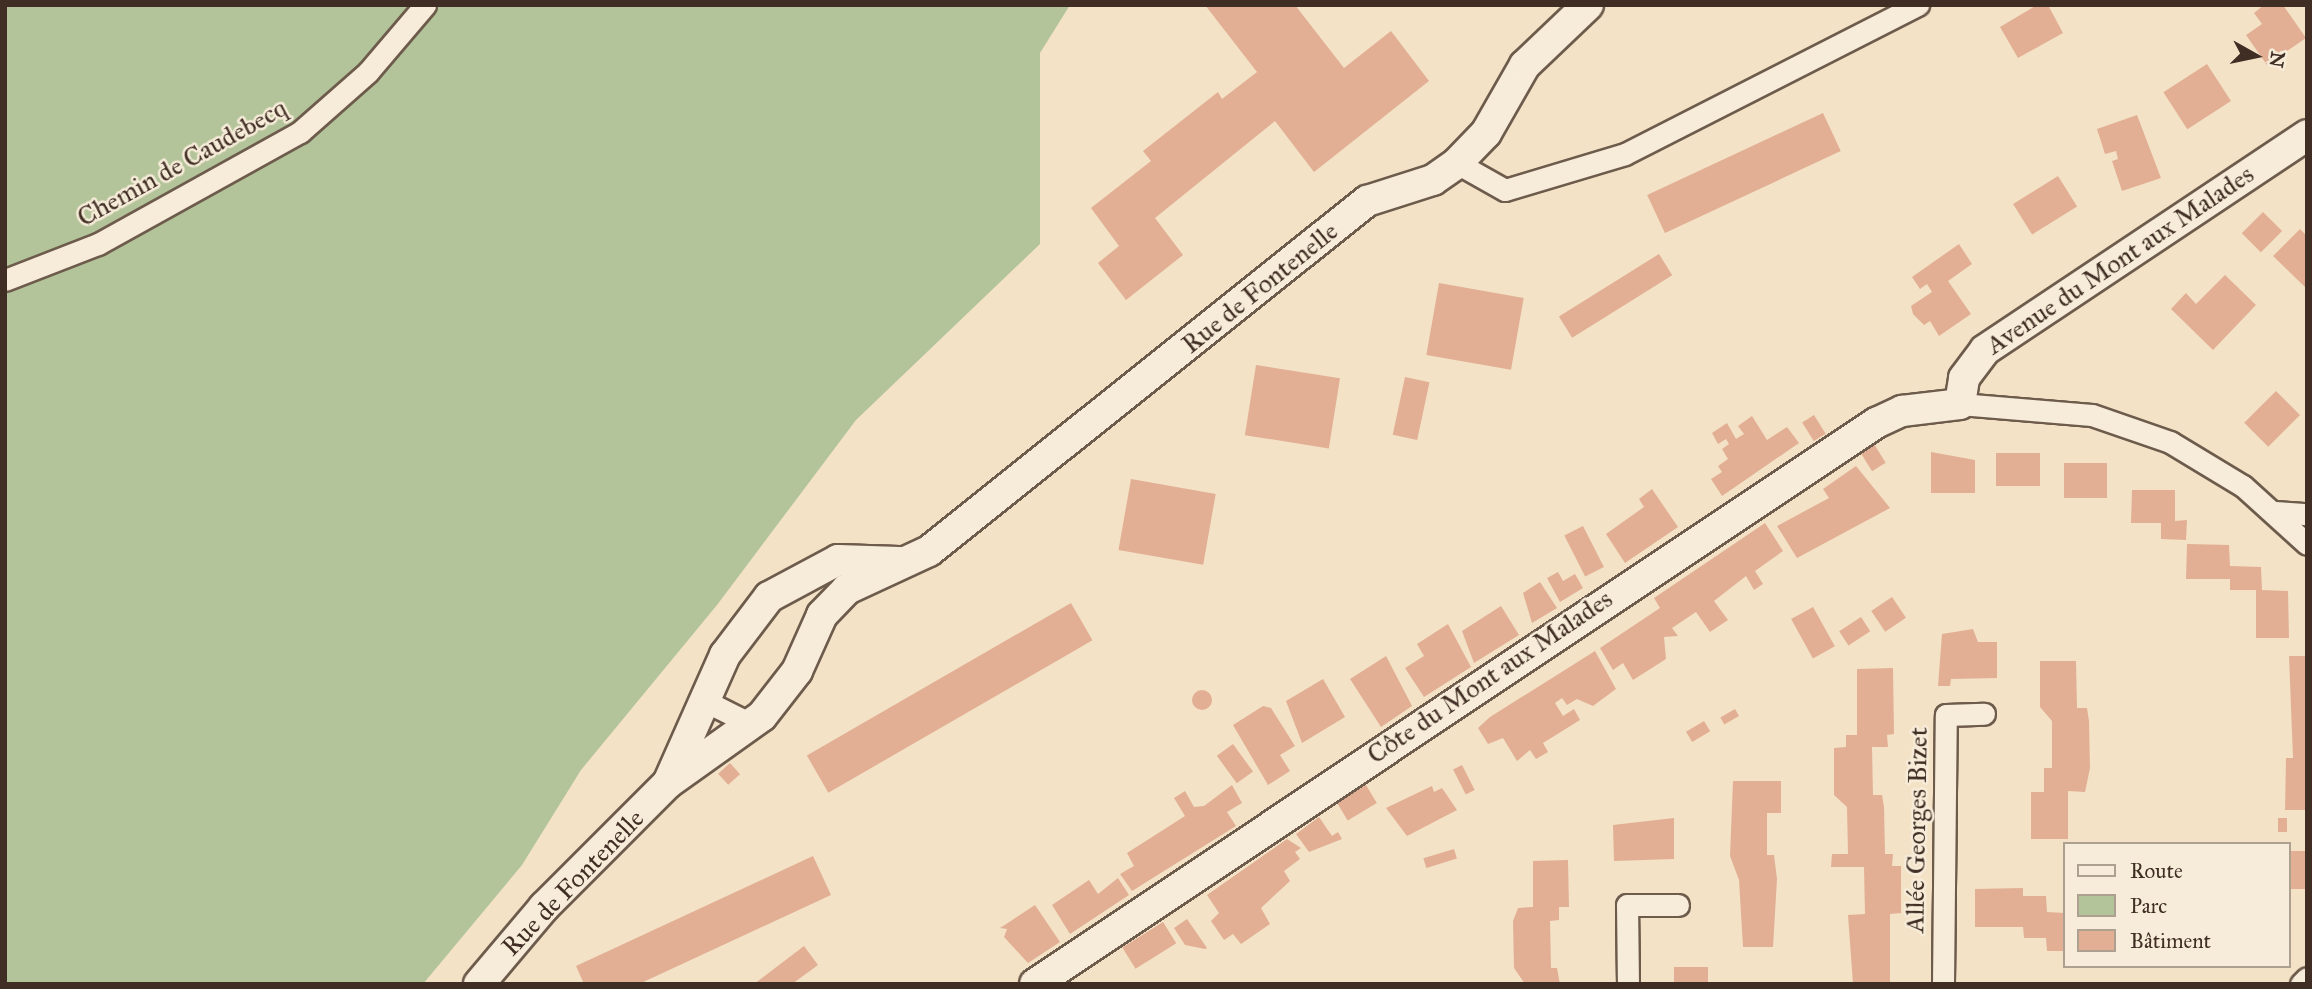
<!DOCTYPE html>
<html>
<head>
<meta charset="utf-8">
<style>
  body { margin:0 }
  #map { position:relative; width:2312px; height:989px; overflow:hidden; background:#f3e2c5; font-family:"IM FELL Great Primer",serif }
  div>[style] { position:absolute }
  .green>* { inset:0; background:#b4c49a }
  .building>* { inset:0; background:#e2af95; transform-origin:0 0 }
  .round { border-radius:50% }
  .roads { filter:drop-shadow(2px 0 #6d5b4c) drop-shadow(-2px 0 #6d5b4c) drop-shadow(0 2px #6d5b4c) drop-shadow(0 -2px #6d5b4c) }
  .street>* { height:21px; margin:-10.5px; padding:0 10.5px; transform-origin:10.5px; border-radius:10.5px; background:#f7ecd9 }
  .secondary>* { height:30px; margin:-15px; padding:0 15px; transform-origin:15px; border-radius:15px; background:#f7ecd9 }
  span { translate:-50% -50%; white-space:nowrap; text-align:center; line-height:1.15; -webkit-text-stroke:5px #f7ecd9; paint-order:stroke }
  .street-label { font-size:26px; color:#402e24 }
  .frame { position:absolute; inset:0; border:7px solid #402e24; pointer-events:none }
  .legend { position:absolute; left:2063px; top:842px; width:228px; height:126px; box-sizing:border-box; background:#f7ecd9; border:2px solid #aea091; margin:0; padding:9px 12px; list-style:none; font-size:21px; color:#402e24 }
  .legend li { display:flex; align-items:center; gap:14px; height:35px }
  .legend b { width:35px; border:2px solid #aea091 }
  .north { position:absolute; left:2221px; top:21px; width:70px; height:70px; -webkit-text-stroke:5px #f7ecd9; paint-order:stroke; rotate:99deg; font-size:19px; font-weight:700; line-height:28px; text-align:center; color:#402e24 }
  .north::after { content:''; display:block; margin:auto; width:24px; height:32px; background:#402e24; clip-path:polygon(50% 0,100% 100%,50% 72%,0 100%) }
</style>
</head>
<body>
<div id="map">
  <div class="green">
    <div style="clip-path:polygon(5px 5px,1070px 5px,1040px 53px,1040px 244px,856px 420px,717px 605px,581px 770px,522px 865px,423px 984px,5px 984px)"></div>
  </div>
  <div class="building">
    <div style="clip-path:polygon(1205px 5px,1295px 5px,1344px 68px,1391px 31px,1429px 81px,1314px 172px,1275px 121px,1155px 218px,1183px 255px,1126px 300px,1098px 263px,1119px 246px,1091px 208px,1151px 161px,1143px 151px,1218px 92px,1222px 99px,1257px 72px)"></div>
    <div style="clip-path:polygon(2037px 5px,2048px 5px,2063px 33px,2018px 58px,2000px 27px)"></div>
    <div style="clip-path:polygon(2264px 5px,2283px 5px,2306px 38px,2267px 65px,2246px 35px,2262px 24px,2254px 13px)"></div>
    <div style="left:2207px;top:64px;width:44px;height:52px;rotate:57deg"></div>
    <div style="left:1823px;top:113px;width:42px;height:194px;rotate:65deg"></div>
    <div style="clip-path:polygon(2137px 115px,2161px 178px,2122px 191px,2112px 161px,2118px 159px,2116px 151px,2105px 154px,2097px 129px)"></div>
    <div style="left:2058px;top:176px;width:36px;height:53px;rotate:58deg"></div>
    <div style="left:2263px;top:212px;width:27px;height:30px;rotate:45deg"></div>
    <div style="clip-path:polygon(2300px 229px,2307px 236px,2307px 289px,2273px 256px)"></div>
    <div style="clip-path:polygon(1959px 244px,1972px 264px,1948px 281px,1971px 314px,1939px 336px,1930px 321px,1924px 325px,1913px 314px,1911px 306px,1932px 292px,1927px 284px,1920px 289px,1912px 277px)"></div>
    <div style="left:1659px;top:254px;width:25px;height:118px;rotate:58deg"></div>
    <div style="clip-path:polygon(2225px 275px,2256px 305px,2213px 350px,2171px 309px,2186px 293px,2196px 304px)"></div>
    <div style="left:1439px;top:283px;width:86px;height:73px;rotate:10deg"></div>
    <div style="left:1256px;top:365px;width:85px;height:71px;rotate:9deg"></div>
    <div style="left:1405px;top:377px;width:25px;height:59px;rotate:12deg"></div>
    <div style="left:2276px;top:391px;width:34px;height:45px;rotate:45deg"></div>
    <div style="left:1814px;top:415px;width:22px;height:14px;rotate:58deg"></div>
    <div style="clip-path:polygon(1752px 416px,1767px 440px,1787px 427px,1799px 443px,1722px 496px,1711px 479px,1722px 472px,1718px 466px,1728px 459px,1722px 449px,1729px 444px,1726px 439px,1718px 444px,1712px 433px,1727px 423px,1736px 439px,1744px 434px,1738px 426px)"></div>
    <div style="left:1874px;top:444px;width:22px;height:16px;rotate:58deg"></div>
    <div style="clip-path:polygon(1931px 452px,1975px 460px,1975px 493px,1931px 493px)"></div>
    <div style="left:1996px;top:453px;width:44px;height:33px"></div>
    <div style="left:2064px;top:463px;width:43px;height:35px"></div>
    <div style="clip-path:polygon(1856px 466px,1890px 508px,1797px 558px,1777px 526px,1829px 498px,1823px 489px)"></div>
    <div style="left:1131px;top:479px;width:86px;height:72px;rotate:10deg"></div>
    <div style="clip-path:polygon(1652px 489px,1678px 527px,1625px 563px,1606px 534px,1644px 507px,1639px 499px)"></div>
    <div style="clip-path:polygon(2132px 490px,2175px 490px,2175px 521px,2187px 520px,2186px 540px,2161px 539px,2161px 523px,2131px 523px)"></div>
    <div style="clip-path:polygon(1765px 523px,1783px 551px,1755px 571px,1763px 584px,1754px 590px,1746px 576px,1714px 601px,1728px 620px,1710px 632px,1696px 612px,1672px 628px,1678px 636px,1664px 637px,1666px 659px,1633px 680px,1623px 663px,1613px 670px,1600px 648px,1660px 608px,1654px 598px)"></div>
    <div style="left:1583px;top:526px;width:46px;height:21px;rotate:63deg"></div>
    <div style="clip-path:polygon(2187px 544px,2229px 545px,2230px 566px,2261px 567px,2262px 590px,2288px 591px,2289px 638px,2256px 638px,2256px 590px,2230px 590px,2230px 579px,2186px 579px)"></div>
    <div style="clip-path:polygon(1558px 572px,1563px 581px,1575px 574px,1583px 588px,1560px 602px,1547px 578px)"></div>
    <div style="clip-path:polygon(1540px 582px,1557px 608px,1532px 623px,1523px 593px)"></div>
    <div style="left:1892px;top:597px;width:25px;height:25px;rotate:56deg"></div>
    <div style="left:1071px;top:603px;width:43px;height:305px;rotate:60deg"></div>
    <div style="clip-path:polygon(1501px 606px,1519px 635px,1474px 663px,1462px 631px)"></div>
    <div style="left:1813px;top:607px;width:45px;height:25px;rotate:61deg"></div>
    <div style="left:1861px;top:617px;width:17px;height:26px;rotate:57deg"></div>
    <div style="clip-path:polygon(1448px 624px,1471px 667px,1424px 697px,1405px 668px,1424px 656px,1417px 644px)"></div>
    <div style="clip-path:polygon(1973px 629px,1978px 642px,1997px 642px,1997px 678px,1951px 679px,1950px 686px,1938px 686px,1942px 634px)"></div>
    <div style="clip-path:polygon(1595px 651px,1616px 689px,1593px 706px,1577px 699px,1567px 705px,1562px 698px,1555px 703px,1563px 716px,1574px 709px,1580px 720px,1543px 743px,1548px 752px,1536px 759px,1530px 750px,1517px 761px,1503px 738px,1488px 744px,1478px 728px,1490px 717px)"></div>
    <div style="clip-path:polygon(1386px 656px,1412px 706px,1381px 727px,1350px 679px)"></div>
    <div style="clip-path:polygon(2289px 656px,2307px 656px,2307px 810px,2285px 810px,2286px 758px,2293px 758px)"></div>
    <div style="clip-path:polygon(2040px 661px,2076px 661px,2077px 708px,2087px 708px,2089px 721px,2090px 768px,2085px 792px,2068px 791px,2068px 839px,2031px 839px,2031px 792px,2044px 792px,2044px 768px,2052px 768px,2052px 721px,2040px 707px)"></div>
    <div style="clip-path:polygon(1893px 668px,1894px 734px,1887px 735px,1888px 747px,1872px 747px,1873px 795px,1882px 795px,1884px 807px,1885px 854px,1893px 854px,1892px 866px,1901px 866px,1901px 913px,1890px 914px,1890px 984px,1853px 984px,1848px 915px,1865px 914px,1864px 867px,1831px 867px,1832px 854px,1848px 854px,1847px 807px,1834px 795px,1834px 748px,1846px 747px,1846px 735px,1857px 735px,1857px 669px)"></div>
    <div style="clip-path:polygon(1323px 679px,1345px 717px,1302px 743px,1286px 701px)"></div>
    <div class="round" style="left:1192px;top:690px;width:20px;height:20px"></div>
    <div style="clip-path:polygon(1263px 706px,1271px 708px,1295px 746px,1280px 755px,1290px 771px,1268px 785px,1233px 725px)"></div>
    <div style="left:1735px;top:709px;width:8px;height:17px;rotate:60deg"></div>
    <div style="left:1704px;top:721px;width:12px;height:21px;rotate:59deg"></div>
    <div style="left:1233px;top:744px;width:34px;height:20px;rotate:54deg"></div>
    <div style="left:730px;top:763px;width:15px;height:16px;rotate:48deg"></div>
    <div style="left:1462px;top:765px;width:28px;height:10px;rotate:63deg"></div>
    <div style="clip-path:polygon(1733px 781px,1781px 781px,1781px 813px,1767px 813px,1767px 855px,1774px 855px,1777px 879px,1773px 947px,1743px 947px,1739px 880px,1730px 856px)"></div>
    <div style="clip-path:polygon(1232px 785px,1242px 803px,1227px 812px,1236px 826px,1132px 891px,1120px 874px,1134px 866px,1127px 853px,1185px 816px,1174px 798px,1185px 791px,1194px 807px,1204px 806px)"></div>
    <div style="left:1366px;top:785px;width:21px;height:34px;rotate:59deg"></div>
    <div style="clip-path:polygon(1432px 786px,1434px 792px,1442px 788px,1457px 810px,1407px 836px,1386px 808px)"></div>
    <div style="clip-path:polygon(1319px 817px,1332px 836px,1338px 832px,1342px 839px,1309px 852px,1296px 834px)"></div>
    <div style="clip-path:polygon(1674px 818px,1674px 859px,1614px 861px,1613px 825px)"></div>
    <div style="left:2278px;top:818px;width:9px;height:14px"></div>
    <div style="clip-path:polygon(1287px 839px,1301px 848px,1295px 852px,1300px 859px,1284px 871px,1290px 881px,1261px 908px,1270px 924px,1241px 944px,1233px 934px,1224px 940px,1211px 921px,1219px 913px,1207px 895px)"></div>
    <div style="left:1454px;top:849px;width:10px;height:32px;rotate:73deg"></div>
    <div style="left:2289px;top:851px;width:18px;height:38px"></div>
    <div style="clip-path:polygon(813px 856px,831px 895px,639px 984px,584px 984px,576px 966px)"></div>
    <div style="clip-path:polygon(1568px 860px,1569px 907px,1559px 907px,1559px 920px,1550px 921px,1551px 968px,1557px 968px,1560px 984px,1525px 984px,1514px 968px,1513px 921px,1518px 908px,1533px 907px,1533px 861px)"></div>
    <div style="clip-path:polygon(1118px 878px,1129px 895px,1070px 934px,1052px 905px,1089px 880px,1098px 894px)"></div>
    <div style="clip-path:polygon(2023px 888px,2023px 896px,2046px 896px,2047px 912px,2065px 913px,2065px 951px,2047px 951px,2046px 938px,2024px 938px,2023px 927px,1975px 927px,1975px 889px)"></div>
    <div style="clip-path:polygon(1035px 905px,1060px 942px,1028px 963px,1004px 937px,1007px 929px,1000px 928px)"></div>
    <div style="clip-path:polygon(1187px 919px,1207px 948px,1205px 949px,1185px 945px,1174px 928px)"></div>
    <div style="left:1163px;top:922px;width:25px;height:48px;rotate:58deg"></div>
    <div style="clip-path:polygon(804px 946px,818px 965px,792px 984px,754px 984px)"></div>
    <div style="left:1708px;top:967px;width:17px;height:34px;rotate:90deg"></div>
  </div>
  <div class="roads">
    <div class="street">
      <div style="left:1457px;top:163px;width:55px;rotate:29.4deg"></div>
      <div style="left:1505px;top:190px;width:125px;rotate:-16.7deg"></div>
      <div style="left:1625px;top:154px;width:329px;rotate:-27deg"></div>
      <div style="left:5px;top:280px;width:100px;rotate:-21.2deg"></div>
      <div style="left:98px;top:244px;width:231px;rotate:-29deg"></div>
      <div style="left:300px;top:132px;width:91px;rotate:-41.4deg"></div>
      <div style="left:368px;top:72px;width:88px;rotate:-49.6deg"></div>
      <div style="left:1960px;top:404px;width:132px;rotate:4.8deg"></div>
      <div style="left:2092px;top:415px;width:83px;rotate:19.1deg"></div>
      <div style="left:2170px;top:442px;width:85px;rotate:31.1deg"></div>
      <div style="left:2243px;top:486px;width:86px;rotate:42.2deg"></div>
      <div style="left:2275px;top:512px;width:32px;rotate:4deg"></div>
      <div style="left:703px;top:700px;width:54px;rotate:26.6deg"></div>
      <div style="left:1628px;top:984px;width:79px;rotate:-90.7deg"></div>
      <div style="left:1627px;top:905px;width:51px"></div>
      <div style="left:1943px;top:984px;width:269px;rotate:-89.4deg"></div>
      <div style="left:1946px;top:715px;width:38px;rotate:-2deg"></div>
      <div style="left:2301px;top:984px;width:8px;rotate:-45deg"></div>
    </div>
    <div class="secondary">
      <div style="left:668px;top:783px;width:140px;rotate:-66deg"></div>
      <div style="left:725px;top:655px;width:73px;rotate:-52.8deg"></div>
      <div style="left:769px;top:597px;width:78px;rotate:-28.2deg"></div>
      <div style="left:838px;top:560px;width:61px;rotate:1.9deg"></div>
      <div style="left:479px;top:984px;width:101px;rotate:-49.8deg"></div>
      <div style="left:544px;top:907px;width:175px;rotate:-45deg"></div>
      <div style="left:668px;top:783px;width:115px;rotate:-35.5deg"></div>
      <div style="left:762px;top:716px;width:57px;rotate:-52.1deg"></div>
      <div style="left:797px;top:671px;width:61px;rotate:-65.9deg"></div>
      <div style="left:822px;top:615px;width:36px;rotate:-46deg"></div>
      <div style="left:847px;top:589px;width:90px;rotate:-24.9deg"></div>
      <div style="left:929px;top:551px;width:561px;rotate:-38.63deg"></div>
      <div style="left:1367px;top:201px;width:69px;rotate:-17.7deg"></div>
      <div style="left:1433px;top:180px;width:29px;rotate:-35deg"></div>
      <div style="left:1457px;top:163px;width:42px;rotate:-46deg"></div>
      <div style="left:1486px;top:133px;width:78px;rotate:-60.2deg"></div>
      <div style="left:1525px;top:65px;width:87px;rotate:-43.6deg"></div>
      <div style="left:1035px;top:984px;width:1011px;rotate:-33.71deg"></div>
      <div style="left:1876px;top:423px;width:29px;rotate:-25deg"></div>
      <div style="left:1902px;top:411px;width:58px;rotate:-6.9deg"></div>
      <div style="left:1960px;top:404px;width:26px;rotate:-81deg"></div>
      <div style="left:1964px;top:378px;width:35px;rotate:-53deg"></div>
      <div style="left:1985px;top:350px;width:387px;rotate:-33.7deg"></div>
    </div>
  </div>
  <div class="street-label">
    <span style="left:182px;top:163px;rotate:-29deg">Chemin de Caudebecq</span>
    <span style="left:2120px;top:260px;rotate:-34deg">Avenue du Mont aux Malades</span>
    <span style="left:1260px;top:288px;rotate:-39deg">Rue de Fontenelle</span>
    <span style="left:1490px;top:677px;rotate:-34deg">Côte du Mont aux Malades</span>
    <span style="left:1917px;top:830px;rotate:-89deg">Allée Georges Bizet</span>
    <span style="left:573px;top:883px;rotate:-46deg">Rue de Fontenelle</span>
  </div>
  <div class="frame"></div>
  <ul class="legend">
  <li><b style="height:9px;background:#f7ecd9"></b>Route</li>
  <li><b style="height:19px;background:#b4c49a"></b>Parc</li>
  <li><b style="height:19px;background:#e2af95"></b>Bâtiment</li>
  </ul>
  <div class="north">N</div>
</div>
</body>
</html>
